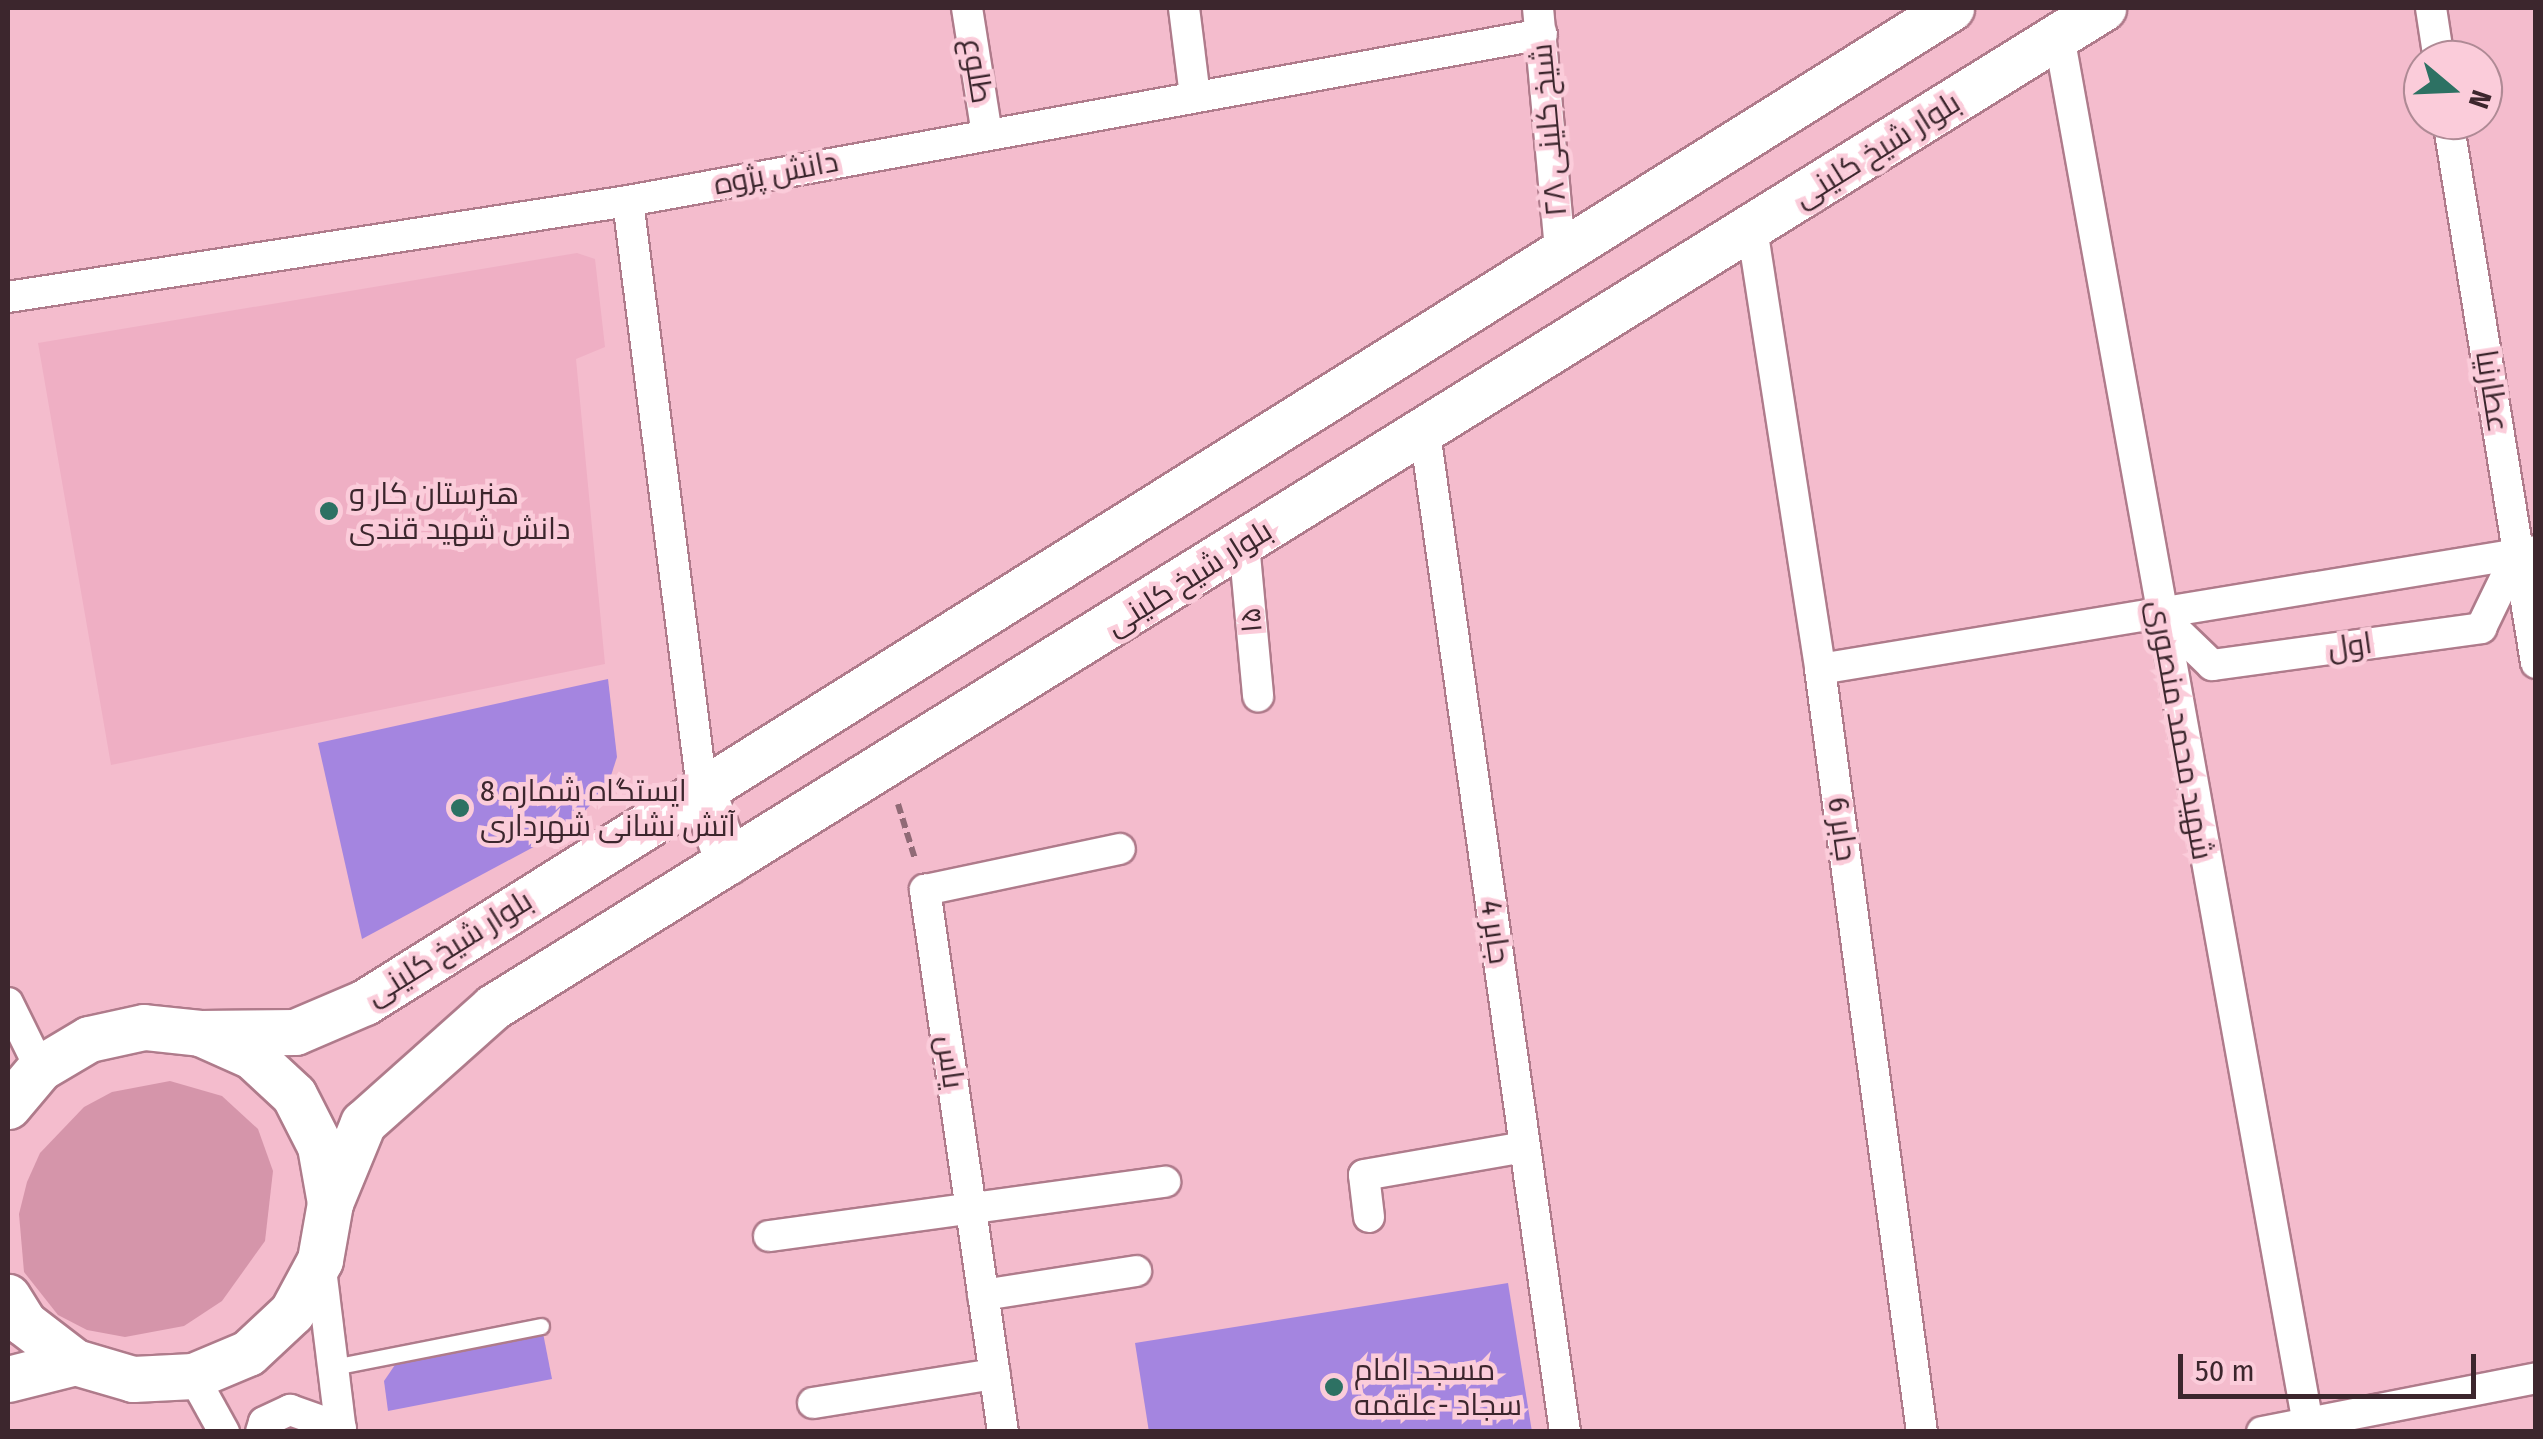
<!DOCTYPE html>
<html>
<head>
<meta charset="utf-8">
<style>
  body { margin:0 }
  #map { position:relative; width:2543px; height:1439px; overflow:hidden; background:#f4bccd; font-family:"Fira Sans Condensed",Cairo,sans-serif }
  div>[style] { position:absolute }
  .built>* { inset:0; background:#efafc4 }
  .green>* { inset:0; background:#d595aa }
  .building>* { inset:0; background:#a485e0 }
  .path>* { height:6px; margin-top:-3px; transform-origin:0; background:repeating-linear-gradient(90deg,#906a76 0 10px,transparent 0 15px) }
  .roads { filter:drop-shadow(2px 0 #af7b8b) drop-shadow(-2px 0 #af7b8b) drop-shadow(0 2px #af7b8b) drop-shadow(0 -2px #af7b8b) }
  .service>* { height:15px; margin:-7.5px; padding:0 7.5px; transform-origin:7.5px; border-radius:7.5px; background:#fff }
  .minor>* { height:30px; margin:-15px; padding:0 15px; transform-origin:15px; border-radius:15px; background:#fff }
  .secondary>* { height:45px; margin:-22.5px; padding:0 22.5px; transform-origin:22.5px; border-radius:22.5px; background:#fff }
  .dots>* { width:28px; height:28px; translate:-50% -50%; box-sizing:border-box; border:5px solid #fbccda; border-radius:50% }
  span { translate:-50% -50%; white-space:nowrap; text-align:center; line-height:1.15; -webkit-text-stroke:9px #fbccda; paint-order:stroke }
  .street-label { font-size:30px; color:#3c262d }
  .poi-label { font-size:30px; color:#3c262d }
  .left { translate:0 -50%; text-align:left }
  .frame { position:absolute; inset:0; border:10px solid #3c262d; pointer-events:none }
  .north { position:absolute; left:2403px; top:40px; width:100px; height:100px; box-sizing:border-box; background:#fbccda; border:2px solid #af8a95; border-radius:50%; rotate:109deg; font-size:28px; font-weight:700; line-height:40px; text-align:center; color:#3c262d }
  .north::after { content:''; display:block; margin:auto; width:35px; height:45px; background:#2d7163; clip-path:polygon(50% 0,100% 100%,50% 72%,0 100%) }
  .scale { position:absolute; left:2178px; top:1354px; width:298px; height:45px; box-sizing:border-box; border:5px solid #3c262d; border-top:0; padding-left:12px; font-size:30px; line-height:35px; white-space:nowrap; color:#3c262d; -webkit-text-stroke:8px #fbccda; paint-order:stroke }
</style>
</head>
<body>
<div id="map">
  <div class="built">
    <div style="clip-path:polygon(577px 253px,595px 259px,605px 347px,576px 359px,605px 664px,111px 765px,38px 343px)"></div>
  </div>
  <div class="green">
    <div style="clip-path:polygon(170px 1081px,222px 1096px,258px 1129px,273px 1171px,265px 1241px,222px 1301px,184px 1326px,125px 1337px,87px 1330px,58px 1315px,24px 1272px,19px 1214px,27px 1182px,40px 1153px,84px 1107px,112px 1092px)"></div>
  </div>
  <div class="building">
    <div style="clip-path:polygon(608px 679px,617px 757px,607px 788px,567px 829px,362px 939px,318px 743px)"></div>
    <div style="clip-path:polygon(1508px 1283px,1532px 1432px,1149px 1432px,1135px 1343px)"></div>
    <div style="clip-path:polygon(543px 1333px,552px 1379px,388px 1411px,384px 1381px,397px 1362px)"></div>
  </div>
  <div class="path">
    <div style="left:898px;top:804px;width:58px;rotate:72.8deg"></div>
  </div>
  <div class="roads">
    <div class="service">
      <div style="left:334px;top:1367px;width:211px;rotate:-11.2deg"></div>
    </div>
    <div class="minor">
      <div style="left:967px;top:8px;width:128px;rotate:81deg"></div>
      <div style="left:1184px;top:8px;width:89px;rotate:82.9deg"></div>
      <div style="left:1538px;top:8px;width:245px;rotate:84.8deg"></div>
      <div style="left:2431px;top:8px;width:53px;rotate:81.3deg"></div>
      <div style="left:2059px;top:36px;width:1410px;rotate:79.83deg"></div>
      <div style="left:2448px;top:120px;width:550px;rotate:80.79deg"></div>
      <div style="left:628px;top:201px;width:593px;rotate:82.83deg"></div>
      <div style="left:1752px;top:228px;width:446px;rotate:81.2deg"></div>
      <div style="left:1820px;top:669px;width:770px;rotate:82.39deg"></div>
      <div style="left:8px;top:297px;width:627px;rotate:-8.8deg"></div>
      <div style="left:628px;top:201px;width:929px;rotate:-10.35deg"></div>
      <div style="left:1425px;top:433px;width:1009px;rotate:82.02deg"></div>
      <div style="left:1244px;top:544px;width:153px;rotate:84.7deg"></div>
      <div style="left:2158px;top:613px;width:75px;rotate:43.9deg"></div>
      <div style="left:2212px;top:665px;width:272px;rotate:-7.8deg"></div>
      <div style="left:2481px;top:628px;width:82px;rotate:-64.1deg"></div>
      <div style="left:1820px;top:669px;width:726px;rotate:-9.36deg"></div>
      <div style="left:8px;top:1003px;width:72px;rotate:63.8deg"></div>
      <div style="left:1369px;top:1217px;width:42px;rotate:-96.8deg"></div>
      <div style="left:1364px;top:1175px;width:163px;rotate:-9.9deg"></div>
      <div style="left:769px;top:1236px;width:400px;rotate:-7.8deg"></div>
      <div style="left:320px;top:1261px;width:172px;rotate:83deg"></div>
      <div style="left:983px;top:1295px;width:155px;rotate:-8.9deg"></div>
      <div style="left:193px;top:1376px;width:64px;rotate:61deg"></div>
      <div style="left:813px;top:1403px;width:184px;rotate:-9.1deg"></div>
      <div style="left:261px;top:1432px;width:10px;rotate:-73deg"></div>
      <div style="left:264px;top:1422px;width:29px;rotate:-25deg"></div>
      <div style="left:290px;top:1410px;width:54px;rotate:19.4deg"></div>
      <div style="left:1003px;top:1432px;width:548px;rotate:-98.19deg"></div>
      <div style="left:925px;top:890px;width:199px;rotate:-11.9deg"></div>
      <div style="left:2262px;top:1432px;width:279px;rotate:-11.1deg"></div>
    </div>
    <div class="secondary">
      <div style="left:702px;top:789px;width:77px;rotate:70.4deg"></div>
      <div style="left:200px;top:1033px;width:95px;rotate:-0.6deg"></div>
      <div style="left:295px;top:1032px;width:76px;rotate:-23.2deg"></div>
      <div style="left:365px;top:1002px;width:1872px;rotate:-32.08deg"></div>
      <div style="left:8px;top:1106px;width:50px;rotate:-49.9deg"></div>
      <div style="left:40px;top:1068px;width:57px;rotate:-30.6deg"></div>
      <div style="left:89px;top:1039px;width:56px;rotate:-12.3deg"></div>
      <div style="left:144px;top:1027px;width:56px;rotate:6.1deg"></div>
      <div style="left:200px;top:1033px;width:57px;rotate:23.9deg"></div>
      <div style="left:252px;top:1056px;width:57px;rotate:42.9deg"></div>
      <div style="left:294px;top:1095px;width:57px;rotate:63deg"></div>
      <div style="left:320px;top:1146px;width:58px;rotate:80deg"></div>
      <div style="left:330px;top:1203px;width:58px;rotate:100deg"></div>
      <div style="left:320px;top:1260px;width:59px;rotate:118.3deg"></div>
      <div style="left:292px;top:1312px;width:60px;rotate:137deg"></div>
      <div style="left:248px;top:1353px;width:60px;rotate:157.3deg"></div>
      <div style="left:193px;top:1376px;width:60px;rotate:177.1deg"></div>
      <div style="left:133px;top:1379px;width:60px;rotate:-163.7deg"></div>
      <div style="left:75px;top:1362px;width:64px;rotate:-142.6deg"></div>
      <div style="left:24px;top:1323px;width:31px;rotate:-122deg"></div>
      <div style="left:330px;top:1203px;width:87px;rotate:-67.6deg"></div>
      <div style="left:363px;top:1123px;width:174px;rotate:-41.7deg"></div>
      <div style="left:493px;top:1007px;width:1895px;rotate:-31.82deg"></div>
      <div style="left:8px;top:1379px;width:69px;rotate:-14.2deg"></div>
    </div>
  </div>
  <div class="dots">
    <div style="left:329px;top:511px;background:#2d7163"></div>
    <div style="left:460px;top:808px;background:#2d7163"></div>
    <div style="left:1334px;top:1387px;background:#2d7163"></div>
  </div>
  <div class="street-label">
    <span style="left:977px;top:71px;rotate:81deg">طلوع</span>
    <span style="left:1549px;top:130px;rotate:-95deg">شیخ کلینی ۲۸</span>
    <span style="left:1877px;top:150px;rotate:-32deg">بلوار شیخ کلینی</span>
    <span style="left:776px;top:173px;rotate:-11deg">دانش پژوه</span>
    <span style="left:2492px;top:391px;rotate:81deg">عطارنیا</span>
    <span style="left:1189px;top:578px;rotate:-32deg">بلوار شیخ کلینی</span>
    <span style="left:1251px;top:620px;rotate:-95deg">۱۵</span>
    <span style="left:2350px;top:646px;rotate:-8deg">اول</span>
    <span style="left:2180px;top:730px;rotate:80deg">شهید محمد منصوری</span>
    <span style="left:1842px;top:829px;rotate:82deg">جابر 6</span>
    <span style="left:1495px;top:932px;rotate:82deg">جابر 4</span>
    <span style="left:449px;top:948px;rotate:-32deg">بلوار شیخ کلینی</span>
    <span style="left:950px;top:1062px;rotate:82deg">یاس</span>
  </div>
  <div class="poi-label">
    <span class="left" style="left:349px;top:511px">هنرستان کار و<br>دانش شهید قندی</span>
    <span class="left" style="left:480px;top:808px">ایستگاه شماره 8<br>آتش نشانی شهرداری</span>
    <span class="left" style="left:1354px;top:1387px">مسجد امام<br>سجاد -علقمه</span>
  </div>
  <div class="frame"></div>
  <div class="north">N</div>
  <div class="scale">50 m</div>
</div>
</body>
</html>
